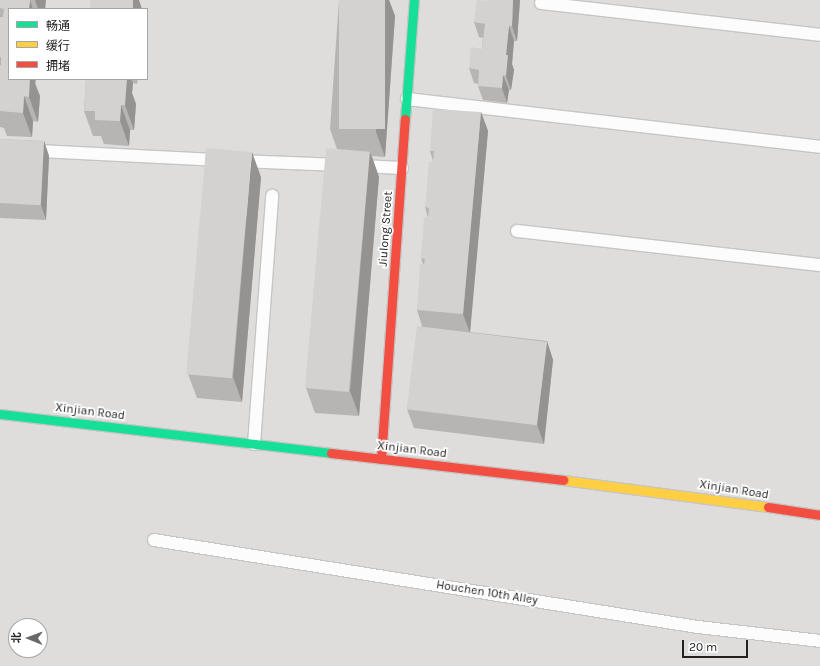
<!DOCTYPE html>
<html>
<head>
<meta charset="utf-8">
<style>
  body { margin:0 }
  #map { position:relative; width:820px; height:666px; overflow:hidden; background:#efedeb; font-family:Karla,"Noto Sans SC",sans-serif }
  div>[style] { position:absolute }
  .residential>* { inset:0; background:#dedddc }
  .roads { filter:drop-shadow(1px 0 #c6c5c4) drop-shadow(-1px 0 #c6c5c4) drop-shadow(0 1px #c6c5c4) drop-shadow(0 -1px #c6c5c4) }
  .lane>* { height:12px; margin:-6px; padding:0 6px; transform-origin:6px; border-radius:6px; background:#fdfcfc }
  .fast>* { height:9px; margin:-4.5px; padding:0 4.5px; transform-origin:4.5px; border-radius:4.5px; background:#16e098 }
  .slow>* { height:9px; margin:-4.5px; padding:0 4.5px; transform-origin:4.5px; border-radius:4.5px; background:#ffcf43 }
  .jam>* { height:9px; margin:-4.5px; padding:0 4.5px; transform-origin:4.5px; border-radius:4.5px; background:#f24e42 }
  .wall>* { inset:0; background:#b6b5b3 }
  .shaded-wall>* { inset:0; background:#949392 }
  .building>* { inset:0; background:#d4d2d0; transform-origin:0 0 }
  span { translate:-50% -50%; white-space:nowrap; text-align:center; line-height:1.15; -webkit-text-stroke:3.5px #fff; paint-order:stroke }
  .street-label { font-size:12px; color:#212121 }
  .legend { position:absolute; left:8px; top:8px; width:140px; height:72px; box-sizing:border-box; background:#fff; border:1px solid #a6a6a6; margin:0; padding:5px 7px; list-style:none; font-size:12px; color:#212121 }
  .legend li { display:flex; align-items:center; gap:8px; height:20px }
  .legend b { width:20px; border:1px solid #a6a6a6 }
  .north { position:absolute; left:8px; top:618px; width:40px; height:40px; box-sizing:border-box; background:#fff; border:1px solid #a6a6a6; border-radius:50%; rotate:271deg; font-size:11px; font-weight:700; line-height:16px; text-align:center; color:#212121 }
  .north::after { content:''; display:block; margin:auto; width:14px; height:18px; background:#696868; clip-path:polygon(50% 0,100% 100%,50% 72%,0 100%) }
  .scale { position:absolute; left:682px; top:640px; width:66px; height:18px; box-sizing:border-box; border:2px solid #212121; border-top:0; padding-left:5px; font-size:12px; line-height:14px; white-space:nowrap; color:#212121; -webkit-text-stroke:3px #fff; paint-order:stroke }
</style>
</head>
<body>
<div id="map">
  <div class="residential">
    <div style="clip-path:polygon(evenodd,0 0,820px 0,820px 666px,0 666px,0 0,9px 9px,147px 9px,147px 79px,9px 79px,9px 9px,0 0,16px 626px,40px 626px,40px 650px,16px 650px,16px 626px)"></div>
  </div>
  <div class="roads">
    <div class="lane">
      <div style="left:541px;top:3px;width:281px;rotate:6.5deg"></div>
      <div style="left:407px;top:99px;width:416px;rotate:6.6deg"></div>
      <div style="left:0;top:149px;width:220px;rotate:2.9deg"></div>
      <div style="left:239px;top:161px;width:101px;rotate:2.3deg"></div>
      <div style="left:361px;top:166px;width:41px;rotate:2.8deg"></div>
      <div style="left:517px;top:231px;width:305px;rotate:6.4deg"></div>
      <div style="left:254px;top:444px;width:249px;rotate:-85.8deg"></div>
      <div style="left:154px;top:540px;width:551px;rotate:9.09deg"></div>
      <div style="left:698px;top:627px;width:123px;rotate:6.5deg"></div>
    </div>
    <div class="fast">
      <div style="left:405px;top:119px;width:119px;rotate:-85.7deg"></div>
      <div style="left:0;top:414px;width:333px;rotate:6.7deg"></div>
    </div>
    <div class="slow">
      <div style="left:563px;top:480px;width:207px;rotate:7.5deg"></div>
    </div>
    <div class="jam">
      <div style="left:331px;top:453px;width:234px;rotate:6.6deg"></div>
      <div style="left:381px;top:459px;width:341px;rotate:-86deg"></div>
      <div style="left:768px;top:507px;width:53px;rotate:8.7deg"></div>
    </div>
  </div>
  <div class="wall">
    <div style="clip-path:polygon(0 0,46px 0,46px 1px,45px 9px,9px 9px,40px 96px,38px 122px,33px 121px,32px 137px,7px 136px,4px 128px,0 127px)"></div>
    <div style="clip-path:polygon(339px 0,389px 0,395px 16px,385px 157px,372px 156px,379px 177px,359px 416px,315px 413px,306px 388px,337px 149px,330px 129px)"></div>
    <div style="clip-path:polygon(487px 0,520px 0,517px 41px,514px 41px,512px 64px,514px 70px,511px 90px,509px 90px,507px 103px,483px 100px,478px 86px,478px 84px,474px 83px,469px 68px,482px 49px,483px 38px,479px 37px,474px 22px,487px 1px)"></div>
    <div style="clip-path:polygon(86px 79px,138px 79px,137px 84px,133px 83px,132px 93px,136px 104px,134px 130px,130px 130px,129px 146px,104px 144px,101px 136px,93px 136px,84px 111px)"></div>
    <div style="clip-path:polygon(481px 112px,488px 131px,470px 332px,547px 341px,553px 360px,544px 444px,414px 428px,407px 409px,422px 326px,417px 310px,423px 264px,421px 258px,428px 218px,425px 207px,433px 162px,433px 161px,430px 151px)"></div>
    <div style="clip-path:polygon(0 139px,44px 141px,49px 156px,46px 220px,0 218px)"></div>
    <div style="clip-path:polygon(261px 177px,242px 402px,197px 398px,188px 374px)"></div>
  </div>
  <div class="shaded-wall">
    <div style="clip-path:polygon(30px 0,33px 9px,29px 9px)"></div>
    <div style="clip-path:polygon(35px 0,46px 0,45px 9px,38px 9px)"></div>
    <div style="clip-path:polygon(133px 0,139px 0,142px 9px,132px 9px)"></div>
    <div style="clip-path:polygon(385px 0,389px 0,395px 16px,385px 157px,376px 132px)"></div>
    <div style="clip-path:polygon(513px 0,520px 0,517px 41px,512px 26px)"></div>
    <div style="clip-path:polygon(509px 26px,514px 41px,512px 64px,514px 70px,511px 90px,506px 76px,506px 55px)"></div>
    <div style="clip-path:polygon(503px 75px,509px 90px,507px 103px,502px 88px)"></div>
    <div style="clip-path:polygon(29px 79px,36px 79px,35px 84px,40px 96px,38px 122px,29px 97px)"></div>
    <div style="clip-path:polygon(122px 79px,131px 79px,133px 83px,132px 93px,136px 104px,134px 130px,125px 105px)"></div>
    <div style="clip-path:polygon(24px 96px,33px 121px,32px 137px,23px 113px)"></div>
    <div style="clip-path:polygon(121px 105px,130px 130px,129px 146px,120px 121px)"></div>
    <div style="clip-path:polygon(481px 112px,488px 131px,470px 333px,463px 314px)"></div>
    <div style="clip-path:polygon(44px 141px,49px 156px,46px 220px,41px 205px)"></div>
    <div style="clip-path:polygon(252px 152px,261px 177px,242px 402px,233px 377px)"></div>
    <div style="clip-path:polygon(370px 152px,379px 177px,359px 416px,350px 391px)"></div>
    <div style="clip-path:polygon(547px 341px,553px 360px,544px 444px,537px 425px)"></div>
  </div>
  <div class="building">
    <div style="clip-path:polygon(0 0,30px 0,29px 9px,9px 9px,9px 79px,30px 79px,29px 97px,24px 96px,23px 113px,0 111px,0 65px,1px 65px,1px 57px,0 57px,0 17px,3px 17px,4px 9px,0 8px)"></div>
    <div style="left:90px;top:0;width:43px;height:9px"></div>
    <div style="left:339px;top:0;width:46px;height:129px"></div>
    <div style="clip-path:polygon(477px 0,487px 1px,487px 0,513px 0,512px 26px,509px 26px,506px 55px,508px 55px,506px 76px,503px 75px,502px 88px,478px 86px,479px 70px,469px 68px,471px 47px,482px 49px,485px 24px,474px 22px)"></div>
    <div style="clip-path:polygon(86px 79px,127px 79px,125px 105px,121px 105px,120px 121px,95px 120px,95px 111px,84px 111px)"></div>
    <div style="clip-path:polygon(433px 109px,481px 112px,463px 314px,417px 310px,420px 264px,424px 264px,425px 259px,421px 258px,424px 217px,428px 218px,429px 208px,425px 207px,429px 162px,433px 162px,434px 151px,430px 151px)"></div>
    <div style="left:0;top:139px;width:44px;height:64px;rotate:3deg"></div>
    <div style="left:206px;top:148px;width:46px;height:227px;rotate:5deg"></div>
    <div style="left:326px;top:148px;width:44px;height:241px;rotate:5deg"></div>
    <div style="left:417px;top:326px;width:131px;height:84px;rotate:7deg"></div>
  </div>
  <div class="street-label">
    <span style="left:386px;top:229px;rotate:-86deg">Jiulong Street</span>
    <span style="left:90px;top:412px;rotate:7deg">Xinjian Road</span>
    <span style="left:412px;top:450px;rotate:7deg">Xinjian Road</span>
    <span style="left:734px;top:490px;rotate:9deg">Xinjian Road</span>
    <span style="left:487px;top:593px;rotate:9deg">Houchen 10th Alley</span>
  </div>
  <ul class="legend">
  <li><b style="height:5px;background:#16e098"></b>畅通</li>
  <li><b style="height:5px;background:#ffcf43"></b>缓行</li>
  <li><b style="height:5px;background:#f24e42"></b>拥堵</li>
  </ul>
  <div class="north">北</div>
  <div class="scale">20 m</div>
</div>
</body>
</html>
